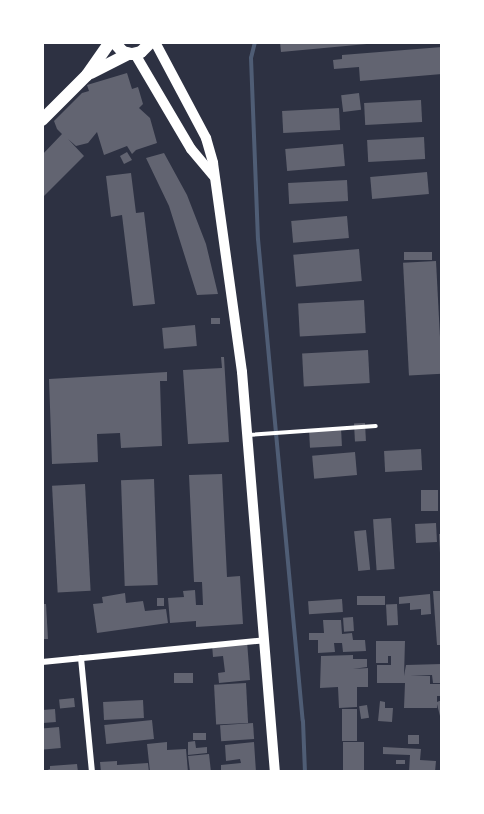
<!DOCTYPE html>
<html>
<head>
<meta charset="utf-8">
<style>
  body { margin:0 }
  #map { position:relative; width:484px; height:814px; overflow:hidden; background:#2d3142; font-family:Barlow,sans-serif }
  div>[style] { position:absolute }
  .stream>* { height:4px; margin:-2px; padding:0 2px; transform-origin:2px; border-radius:2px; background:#4f5d75 }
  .building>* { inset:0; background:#626471; transform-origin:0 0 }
  .service>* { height:4px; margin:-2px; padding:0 2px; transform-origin:2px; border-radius:2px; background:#fff }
  .minor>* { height:6px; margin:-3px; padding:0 3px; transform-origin:3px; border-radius:3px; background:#fff }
  .secondary>* { height:10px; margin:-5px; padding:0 5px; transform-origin:5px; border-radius:5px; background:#fff }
  .primary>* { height:12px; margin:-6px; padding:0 6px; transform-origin:6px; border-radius:6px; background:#fff }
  span { translate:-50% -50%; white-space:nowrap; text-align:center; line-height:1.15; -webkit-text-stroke:6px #fff; paint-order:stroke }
  .frame { position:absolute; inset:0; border:44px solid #fff; pointer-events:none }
</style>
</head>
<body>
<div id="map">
  <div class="stream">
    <div style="left:255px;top:42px;width:16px;rotate:104deg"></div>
    <div style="left:251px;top:58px;width:181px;rotate:87.8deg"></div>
    <div style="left:258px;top:239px;width:484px;rotate:84.7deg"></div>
    <div style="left:303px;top:721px;width:51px;rotate:87.8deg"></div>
  </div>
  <div class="building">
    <div style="clip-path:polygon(280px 42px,367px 42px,367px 44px,281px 52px)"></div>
    <div style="clip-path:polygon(442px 47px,442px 74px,360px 81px,359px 67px,334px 69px,333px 60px,342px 59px,342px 55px)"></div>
    <div style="clip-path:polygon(127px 73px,132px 89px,138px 87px,143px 104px,139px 108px,150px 118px,157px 143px,136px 150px,132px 154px,127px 146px,104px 155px,97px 132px,88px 143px,76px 146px,68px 139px,84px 156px,42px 198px,42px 155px,62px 134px,57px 129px,54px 121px,82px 93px,89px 91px,87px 85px)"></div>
    <div style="left:359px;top:93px;width:17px;height:18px;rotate:83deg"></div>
    <div style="left:421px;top:100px;width:22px;height:57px;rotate:87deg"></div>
    <div style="left:339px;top:108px;width:22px;height:57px;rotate:87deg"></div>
    <div style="left:424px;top:137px;width:22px;height:57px;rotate:87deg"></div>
    <div style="left:343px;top:144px;width:22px;height:58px;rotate:85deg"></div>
    <div style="clip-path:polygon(127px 152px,132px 160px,124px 164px,120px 156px)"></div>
    <div style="clip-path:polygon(164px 153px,187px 195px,206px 244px,218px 294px,197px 295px,169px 206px,146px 158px)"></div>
    <div style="left:427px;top:172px;width:22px;height:57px;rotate:85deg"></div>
    <div style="clip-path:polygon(131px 173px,136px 213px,144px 212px,155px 304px,133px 306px,122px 215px,111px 217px,106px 176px)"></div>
    <div style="left:347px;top:180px;width:21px;height:59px;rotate:87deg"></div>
    <div style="left:347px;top:216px;width:22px;height:56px;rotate:85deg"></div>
    <div style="left:359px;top:249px;width:32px;height:66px;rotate:85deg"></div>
    <div style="left:432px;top:252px;width:8px;height:28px;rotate:90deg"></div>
    <div style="left:436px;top:261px;width:113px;height:33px;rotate:87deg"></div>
    <div style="left:364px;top:300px;width:33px;height:66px;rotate:87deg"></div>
    <div style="left:211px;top:318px;width:9px;height:6px"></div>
    <div style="left:195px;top:325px;width:21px;height:33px;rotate:85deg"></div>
    <div style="left:368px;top:350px;width:33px;height:66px;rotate:87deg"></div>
    <div style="clip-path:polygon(221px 357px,224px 357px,229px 442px,188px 444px,183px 370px,222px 368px)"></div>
    <div style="clip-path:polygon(167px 372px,167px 381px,160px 381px,162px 446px,121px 448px,120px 433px,97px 434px,98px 462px,52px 464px,49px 379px)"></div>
    <div style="left:365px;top:423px;width:18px;height:11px;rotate:87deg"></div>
    <div style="left:341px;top:428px;width:18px;height:32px;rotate:87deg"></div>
    <div style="left:421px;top:449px;width:21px;height:37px;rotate:87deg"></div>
    <div style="left:355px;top:452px;width:23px;height:43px;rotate:85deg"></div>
    <div style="clip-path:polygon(222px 474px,227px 577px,240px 576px,243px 624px,196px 627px,196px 621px,170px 623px,168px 598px,184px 597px,183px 591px,195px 590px,196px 605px,203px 605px,202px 582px,194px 582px,189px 475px)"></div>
    <div style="left:154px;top:479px;width:106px;height:33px;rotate:88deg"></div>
    <div style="left:85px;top:484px;width:107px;height:33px;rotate:87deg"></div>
    <div style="left:421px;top:490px;width:17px;height:21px"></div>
    <div style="left:391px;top:518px;width:51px;height:18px;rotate:86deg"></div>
    <div style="left:436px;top:523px;width:19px;height:21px;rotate:87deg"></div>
    <div style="left:366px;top:530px;width:40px;height:12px;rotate:84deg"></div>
    <div style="clip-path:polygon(439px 534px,442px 534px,442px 553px,440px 553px)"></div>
    <div style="clip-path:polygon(433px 591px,442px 591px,442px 645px,437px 645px)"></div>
    <div style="clip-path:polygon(125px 593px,126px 603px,143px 601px,145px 611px,166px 609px,168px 623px,97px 633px,93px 604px,103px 603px,102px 597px)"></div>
    <div style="clip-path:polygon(430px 594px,431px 614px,421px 615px,421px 609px,410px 610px,410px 603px,399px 604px,399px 597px)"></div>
    <div style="left:385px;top:596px;width:9px;height:28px;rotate:90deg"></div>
    <div style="left:164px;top:598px;width:8px;height:7px;rotate:90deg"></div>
    <div style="left:342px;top:599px;width:13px;height:34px;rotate:86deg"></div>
    <div style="clip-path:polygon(42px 604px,46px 604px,48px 639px,42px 639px)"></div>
    <div style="left:397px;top:604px;width:21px;height:11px;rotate:87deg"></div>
    <div style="left:353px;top:617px;width:14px;height:10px;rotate:86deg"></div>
    <div style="clip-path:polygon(323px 620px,341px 620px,342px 634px,352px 633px,353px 640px,365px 640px,366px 651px,343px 652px,342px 643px,334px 643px,335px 652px,318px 653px,318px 640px,309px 640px,309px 633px,324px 633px)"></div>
    <div style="clip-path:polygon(247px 641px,250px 680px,219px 683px,218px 673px,225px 672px,223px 656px,213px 657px,212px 644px)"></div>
    <div style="clip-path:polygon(376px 641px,405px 641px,404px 676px,406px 665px,442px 664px,442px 683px,433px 683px,432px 675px,410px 676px,430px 676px,430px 684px,442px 684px,442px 696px,437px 696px,437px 702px,442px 700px,442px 724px,437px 704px,437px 708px,404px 708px,405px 683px,377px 683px,377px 665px,391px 665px,391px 656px,388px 656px,388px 663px,376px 663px)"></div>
    <div style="clip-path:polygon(353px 655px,353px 659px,367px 659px,367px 667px,353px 669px,368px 668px,368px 687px,357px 687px,357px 707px,339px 708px,338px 687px,320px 688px,321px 656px)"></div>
    <div style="left:174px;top:673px;width:19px;height:10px"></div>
    <div style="left:246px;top:683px;width:40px;height:32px;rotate:87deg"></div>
    <div style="left:74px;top:698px;width:9px;height:15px;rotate:84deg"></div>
    <div style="left:143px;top:700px;width:18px;height:40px;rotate:87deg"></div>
    <div style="clip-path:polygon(380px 701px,385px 702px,385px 708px,393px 708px,392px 722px,378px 721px)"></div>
    <div style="left:367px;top:705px;width:13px;height:8px;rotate:81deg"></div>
    <div style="left:55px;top:709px;width:13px;height:13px;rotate:86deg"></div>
    <div style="left:342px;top:709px;width:15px;height:32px"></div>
    <div style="left:152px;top:720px;width:19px;height:48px;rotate:84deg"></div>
    <div style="left:253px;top:723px;width:16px;height:33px;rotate:86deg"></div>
    <div style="left:59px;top:727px;width:21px;height:17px;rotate:85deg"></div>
    <div style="left:193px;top:733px;width:13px;height:7px"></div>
    <div style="left:408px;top:735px;width:11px;height:9px"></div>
    <div style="clip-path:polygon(195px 741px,196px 748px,207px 747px,207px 753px,188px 755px,188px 742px)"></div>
    <div style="clip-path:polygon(167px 742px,167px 750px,186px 749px,188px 772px,150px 772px,147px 744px)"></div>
    <div style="clip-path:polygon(254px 742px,256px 772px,221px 772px,221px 765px,241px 763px,240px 759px,226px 761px,225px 745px)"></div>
    <div style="left:364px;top:742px;width:30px;height:21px;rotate:90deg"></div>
    <div style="clip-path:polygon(383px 747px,421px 749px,420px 760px,436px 761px,435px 772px,409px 772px,410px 755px,383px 754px)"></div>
    <div style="clip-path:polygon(209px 754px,211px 772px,190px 772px,188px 756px)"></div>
    <div style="left:405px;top:760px;width:4px;height:9px;rotate:90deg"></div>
    <div style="clip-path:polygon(117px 761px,117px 765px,148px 763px,149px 772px,101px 772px,100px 762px)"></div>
    <div style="clip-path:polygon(77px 764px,78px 772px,42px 772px,50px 769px,50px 766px)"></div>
  </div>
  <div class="service">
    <div style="left:248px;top:435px;width:128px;rotate:-4deg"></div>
  </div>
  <div class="minor">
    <div style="left:81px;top:658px;width:115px;rotate:84.5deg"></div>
    <div style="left:42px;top:662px;width:224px;rotate:-5.6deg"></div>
  </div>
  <div class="secondary">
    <div style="left:155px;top:42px;width:109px;rotate:62deg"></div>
    <div style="left:206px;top:138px;width:26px;rotate:74deg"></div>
    <div style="left:213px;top:163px;width:211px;rotate:82.1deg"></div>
    <div style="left:242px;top:372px;width:401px;rotate:85.3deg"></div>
    <div style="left:135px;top:54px;width:110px;rotate:59.5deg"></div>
    <div style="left:191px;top:149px;width:35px;rotate:50deg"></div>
  </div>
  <div class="primary">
    <div style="left:114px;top:42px;width:13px;rotate:48deg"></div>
    <div style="left:123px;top:52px;width:9px;rotate:13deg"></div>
    <div style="left:132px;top:54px;width:9px;rotate:-13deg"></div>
    <div style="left:141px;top:52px;width:14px;rotate:-45deg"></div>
    <div style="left:91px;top:73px;width:42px;rotate:-27.2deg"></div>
    <div style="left:42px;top:120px;width:64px;rotate:-45deg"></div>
    <div style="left:87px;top:75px;width:40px;rotate:-55.1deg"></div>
  </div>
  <div class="frame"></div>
</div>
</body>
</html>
